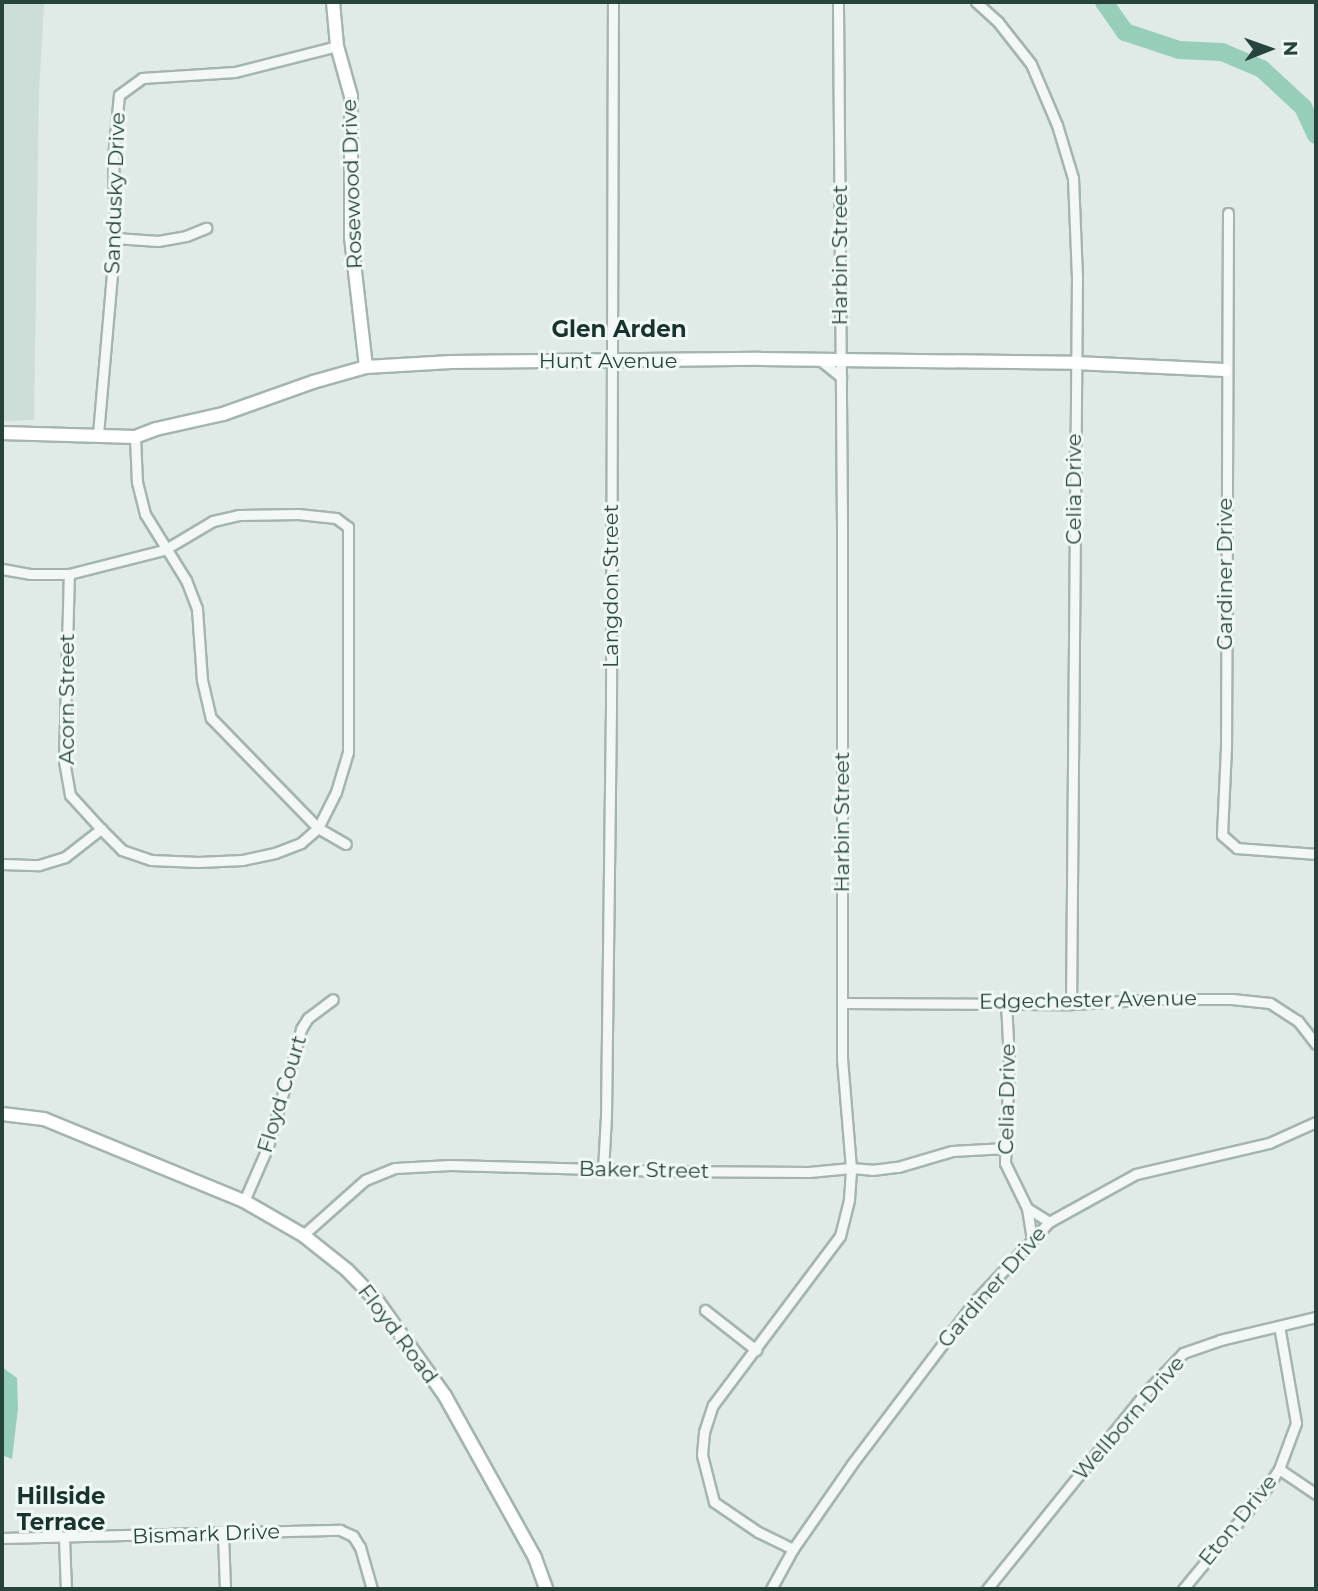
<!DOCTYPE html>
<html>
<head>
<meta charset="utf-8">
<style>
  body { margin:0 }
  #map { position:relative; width:1318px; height:1591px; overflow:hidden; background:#e0eae7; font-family:Montserrat,sans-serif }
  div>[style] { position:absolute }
  .built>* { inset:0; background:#cdddd8 }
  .water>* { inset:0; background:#97ceba }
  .river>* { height:18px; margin:-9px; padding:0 9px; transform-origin:9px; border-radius:9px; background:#97ceba }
  .roads { filter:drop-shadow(2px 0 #a4b5b0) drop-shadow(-2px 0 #a4b5b0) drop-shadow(0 2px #a4b5b0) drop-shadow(0 -2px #a4b5b0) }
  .street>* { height:9px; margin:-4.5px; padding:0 4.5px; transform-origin:4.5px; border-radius:4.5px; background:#f3f8f7 }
  .secondary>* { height:12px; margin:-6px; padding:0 6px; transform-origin:6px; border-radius:6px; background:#fff }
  span { translate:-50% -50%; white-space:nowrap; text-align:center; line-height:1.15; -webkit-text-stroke:6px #f0f8f5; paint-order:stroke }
  .street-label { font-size:21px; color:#26443c }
  .neighbourhood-label { font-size:23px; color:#19342e; font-weight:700 }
  .frame { position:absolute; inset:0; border:4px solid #26443c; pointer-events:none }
  .north { position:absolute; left:1234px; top:14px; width:70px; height:70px; -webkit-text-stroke:5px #f0f8f5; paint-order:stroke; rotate:89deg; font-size:19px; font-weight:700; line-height:28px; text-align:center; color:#26443c }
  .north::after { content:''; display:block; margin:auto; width:24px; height:32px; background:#26443c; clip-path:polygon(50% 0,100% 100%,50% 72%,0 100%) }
</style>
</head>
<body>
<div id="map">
  <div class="built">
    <div style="clip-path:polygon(2px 4px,44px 4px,39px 90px,34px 420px,2px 421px)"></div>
  </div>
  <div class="water">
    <div style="clip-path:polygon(2px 1367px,17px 1378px,18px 1409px,12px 1459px,2px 1455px)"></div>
  </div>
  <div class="river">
    <div style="left:1104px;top:2px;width:37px;rotate:55deg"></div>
    <div style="left:1125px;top:32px;width:57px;rotate:18.4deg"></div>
    <div style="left:1179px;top:50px;width:43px;rotate:2.7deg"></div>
    <div style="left:1222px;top:52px;width:43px;rotate:23deg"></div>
    <div style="left:1262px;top:69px;width:56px;rotate:42.8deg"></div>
    <div style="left:1303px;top:107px;width:31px;rotate:65deg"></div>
  </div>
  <div class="roads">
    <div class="street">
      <div style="left:976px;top:2px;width:30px;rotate:42deg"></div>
      <div style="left:998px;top:22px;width:53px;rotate:51.8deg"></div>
      <div style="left:1031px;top:64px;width:66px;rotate:66.9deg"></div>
      <div style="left:1057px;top:125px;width:55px;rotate:73.2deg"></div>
      <div style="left:1073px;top:178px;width:100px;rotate:87.7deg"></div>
      <div style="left:1077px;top:278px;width:726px;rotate:90.47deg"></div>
      <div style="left:1228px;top:213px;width:534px;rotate:90.21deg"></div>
      <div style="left:1226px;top:747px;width:88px;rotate:92.6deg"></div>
      <div style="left:1222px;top:835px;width:20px;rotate:41deg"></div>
      <div style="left:1237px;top:848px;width:79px;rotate:4.3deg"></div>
      <div style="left:115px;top:238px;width:43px;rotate:4deg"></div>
      <div style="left:158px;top:241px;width:28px;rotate:-10deg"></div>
      <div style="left:186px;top:236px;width:22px;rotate:-22deg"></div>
      <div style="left:820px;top:360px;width:27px;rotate:39deg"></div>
      <div style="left:98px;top:434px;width:197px;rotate:-85deg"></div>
      <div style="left:115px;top:238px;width:80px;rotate:-91.4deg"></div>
      <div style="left:113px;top:158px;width:63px;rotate:-84.6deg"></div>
      <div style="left:119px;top:95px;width:29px;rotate:-36deg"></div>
      <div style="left:142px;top:78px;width:93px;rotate:-3.7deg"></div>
      <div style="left:235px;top:72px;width:105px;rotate:-14.3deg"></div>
      <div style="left:135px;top:437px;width:45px;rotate:87.5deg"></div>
      <div style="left:137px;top:482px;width:33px;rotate:76deg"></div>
      <div style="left:145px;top:514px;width:78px;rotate:58.2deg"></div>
      <div style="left:186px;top:580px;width:31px;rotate:69deg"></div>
      <div style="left:197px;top:609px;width:71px;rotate:86deg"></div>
      <div style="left:202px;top:680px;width:39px;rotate:77deg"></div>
      <div style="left:211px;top:718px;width:153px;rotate:45.8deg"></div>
      <div style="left:318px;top:828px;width:32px;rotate:30deg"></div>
      <div style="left:2px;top:569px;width:28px;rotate:10deg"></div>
      <div style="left:30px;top:574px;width:39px"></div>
      <div style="left:69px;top:574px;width:98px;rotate:-14.2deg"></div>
      <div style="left:164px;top:550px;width:57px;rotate:-30.6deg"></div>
      <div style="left:213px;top:521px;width:27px;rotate:-13deg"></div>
      <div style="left:239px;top:515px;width:59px;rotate:-1deg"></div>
      <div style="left:298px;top:514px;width:38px;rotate:6deg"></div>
      <div style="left:336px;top:518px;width:15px;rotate:37deg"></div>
      <div style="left:348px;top:527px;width:225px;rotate:90deg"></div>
      <div style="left:348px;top:752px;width:42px;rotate:106.7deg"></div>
      <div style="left:336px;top:792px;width:40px;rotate:116.6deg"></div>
      <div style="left:318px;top:828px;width:23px;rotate:139deg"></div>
      <div style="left:301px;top:843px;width:28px;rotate:159deg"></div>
      <div style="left:275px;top:853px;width:33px;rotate:168deg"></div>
      <div style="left:243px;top:860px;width:45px;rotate:177.5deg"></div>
      <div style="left:198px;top:862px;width:47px;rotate:-177.6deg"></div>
      <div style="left:151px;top:860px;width:31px;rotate:-161deg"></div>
      <div style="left:122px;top:850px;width:30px;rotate:-135deg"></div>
      <div style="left:101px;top:829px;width:46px;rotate:-132.4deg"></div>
      <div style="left:70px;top:795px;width:35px;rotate:-100deg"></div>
      <div style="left:64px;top:761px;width:187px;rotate:-88.5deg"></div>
      <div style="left:2px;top:864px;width:37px;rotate:2deg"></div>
      <div style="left:39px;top:865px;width:27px;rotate:-17deg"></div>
      <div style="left:65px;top:857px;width:46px;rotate:-37.9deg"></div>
      <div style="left:1006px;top:1002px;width:60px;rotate:87.1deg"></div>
      <div style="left:1009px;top:1062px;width:101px;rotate:92.3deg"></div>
      <div style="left:1005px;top:1163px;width:50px;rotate:63.9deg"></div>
      <div style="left:1027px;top:1208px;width:26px;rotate:32deg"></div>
      <div style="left:843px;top:1003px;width:228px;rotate:0.3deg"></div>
      <div style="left:1071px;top:1004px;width:89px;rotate:-3.2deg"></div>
      <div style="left:1160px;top:999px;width:72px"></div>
      <div style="left:1232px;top:999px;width:38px;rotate:6deg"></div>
      <div style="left:1270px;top:1003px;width:33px;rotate:33deg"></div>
      <div style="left:1298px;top:1021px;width:29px;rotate:52deg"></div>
      <div style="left:603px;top:1170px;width:54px;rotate:-86.8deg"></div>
      <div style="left:606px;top:1116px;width:410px;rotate:-89.3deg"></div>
      <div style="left:611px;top:706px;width:704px;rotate:-89.84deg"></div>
      <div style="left:244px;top:1201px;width:60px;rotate:-66.4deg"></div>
      <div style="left:268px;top:1146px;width:122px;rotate:-74.2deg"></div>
      <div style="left:301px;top:1029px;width:13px;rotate:-58deg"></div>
      <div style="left:308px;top:1018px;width:31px;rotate:-37deg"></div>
      <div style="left:1027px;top:1208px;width:30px;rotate:81deg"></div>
      <div style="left:303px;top:1235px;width:83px;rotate:-41.6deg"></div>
      <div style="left:365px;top:1180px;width:32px;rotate:-22deg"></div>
      <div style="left:395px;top:1168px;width:55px;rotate:-3.1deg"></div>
      <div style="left:450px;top:1165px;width:210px;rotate:1.6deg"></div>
      <div style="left:660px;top:1171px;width:149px;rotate:0.4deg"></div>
      <div style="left:809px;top:1172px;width:42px;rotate:-5.4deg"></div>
      <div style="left:851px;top:1168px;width:21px;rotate:5deg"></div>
      <div style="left:872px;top:1170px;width:26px;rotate:-7deg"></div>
      <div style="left:898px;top:1167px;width:56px;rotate:-16.5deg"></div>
      <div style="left:952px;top:1151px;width:54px;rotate:-3.2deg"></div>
      <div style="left:705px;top:1310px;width:65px;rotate:38.1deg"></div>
      <div style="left:1279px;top:1469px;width:45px;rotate:34deg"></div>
      <div style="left:223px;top:1534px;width:55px;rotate:87.9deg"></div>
      <div style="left:2px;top:1538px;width:338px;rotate:-1.4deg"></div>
      <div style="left:340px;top:1530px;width:14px;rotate:25deg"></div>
      <div style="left:353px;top:1536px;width:13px;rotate:58deg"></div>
      <div style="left:360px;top:1547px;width:44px;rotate:74.1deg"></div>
      <div style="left:64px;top:1538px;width:51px;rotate:87.8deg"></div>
      <div style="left:793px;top:1549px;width:39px;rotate:-154deg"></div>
      <div style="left:758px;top:1532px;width:53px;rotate:-145.7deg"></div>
      <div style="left:714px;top:1502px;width:49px;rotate:-104.3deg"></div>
      <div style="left:702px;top:1455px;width:23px;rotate:-85deg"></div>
      <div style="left:704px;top:1432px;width:28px;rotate:-72deg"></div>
      <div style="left:713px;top:1405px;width:211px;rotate:-53.1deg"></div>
      <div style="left:840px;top:1236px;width:38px;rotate:-76deg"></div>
      <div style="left:849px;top:1199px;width:31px;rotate:-86deg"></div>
      <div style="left:851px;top:1168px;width:110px;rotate:-94.7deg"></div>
      <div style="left:842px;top:1058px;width:531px;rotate:-90deg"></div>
      <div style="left:842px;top:527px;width:525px;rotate:-90.44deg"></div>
      <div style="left:771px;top:1589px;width:46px;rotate:-61.2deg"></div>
      <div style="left:793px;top:1549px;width:103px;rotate:-55.2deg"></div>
      <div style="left:852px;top:1464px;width:207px;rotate:-52.9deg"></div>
      <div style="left:977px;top:1299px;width:105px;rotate:-46.9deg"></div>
      <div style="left:1049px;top:1222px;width:99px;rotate:-28.9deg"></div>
      <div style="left:1136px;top:1174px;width:137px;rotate:-13.1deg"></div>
      <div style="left:1269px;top:1143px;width:51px;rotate:-24.1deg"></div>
      <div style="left:987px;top:1589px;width:255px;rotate:-51.1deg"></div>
      <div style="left:1147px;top:1391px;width:52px;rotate:-46.5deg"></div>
      <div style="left:1183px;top:1353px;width:39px;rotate:-19deg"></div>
      <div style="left:1220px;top:1340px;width:99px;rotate:-13.5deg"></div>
      <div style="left:1183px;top:1589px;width:129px;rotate:-50.4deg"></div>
      <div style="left:1265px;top:1490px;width:25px;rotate:-56deg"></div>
      <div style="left:1279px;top:1469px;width:49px;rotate:-69.7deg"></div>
      <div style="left:1296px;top:1423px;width:98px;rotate:-99.9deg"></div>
    </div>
    <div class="secondary">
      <div style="left:333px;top:2px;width:44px;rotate:84.8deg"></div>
      <div style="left:337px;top:46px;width:52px;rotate:74.4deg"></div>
      <div style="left:351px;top:96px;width:141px;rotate:90deg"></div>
      <div style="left:351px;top:237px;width:131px;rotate:83.4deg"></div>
      <div style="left:2px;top:433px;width:133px;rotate:1.7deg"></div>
      <div style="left:135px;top:437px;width:22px;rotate:-21deg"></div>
      <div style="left:156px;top:429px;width:69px;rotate:-12.6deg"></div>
      <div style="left:223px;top:414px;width:96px;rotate:-19.6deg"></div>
      <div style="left:313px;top:382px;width:55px;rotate:-15.8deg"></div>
      <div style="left:366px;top:367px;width:85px;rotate:-3.4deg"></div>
      <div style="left:451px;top:362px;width:309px;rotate:-0.6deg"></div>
      <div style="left:760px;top:359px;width:315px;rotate:0.7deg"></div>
      <div style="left:1075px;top:363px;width:150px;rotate:2.7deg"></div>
      <div style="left:2px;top:1114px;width:42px;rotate:6.8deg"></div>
      <div style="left:44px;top:1119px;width:216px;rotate:22.3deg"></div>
      <div style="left:244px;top:1201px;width:68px;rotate:30deg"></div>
      <div style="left:303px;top:1235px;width:56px;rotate:38.5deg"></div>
      <div style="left:347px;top:1270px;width:45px;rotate:45.9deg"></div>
      <div style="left:378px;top:1302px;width:115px;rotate:54.5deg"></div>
      <div style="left:445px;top:1396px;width:185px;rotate:60.9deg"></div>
      <div style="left:535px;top:1558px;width:33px;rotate:70deg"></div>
    </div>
  </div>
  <div class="street-label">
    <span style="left:352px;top:184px;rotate:-92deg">Rosewood Drive</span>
    <span style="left:115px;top:193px;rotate:-88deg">Sandusky Drive</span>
    <span style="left:840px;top:255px;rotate:-90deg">Harbin Street</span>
    <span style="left:608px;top:361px">Hunt Avenue</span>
    <span style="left:1074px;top:489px;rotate:-90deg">Celia Drive</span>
    <span style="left:1225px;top:574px;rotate:-90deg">Gardiner Drive</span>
    <span style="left:611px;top:586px;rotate:-90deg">Langdon Street</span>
    <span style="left:67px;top:699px;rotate:-90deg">Acorn Street</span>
    <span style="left:842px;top:822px;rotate:-90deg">Harbin Street</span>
    <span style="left:1088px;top:1000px;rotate:-1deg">Edgechester Avenue</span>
    <span style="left:282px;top:1094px;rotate:-73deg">Floyd Court</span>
    <span style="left:1007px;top:1099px;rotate:-89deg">Celia Drive</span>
    <span style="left:644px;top:1170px;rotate:1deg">Baker Street</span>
    <span style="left:992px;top:1287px;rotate:-49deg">Gardiner Drive</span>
    <span style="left:398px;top:1334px;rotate:53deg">Floyd Road</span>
    <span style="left:1129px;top:1418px;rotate:-49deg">Wellborn Drive</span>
    <span style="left:1238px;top:1520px;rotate:-51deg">Eton Drive</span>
    <span style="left:206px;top:1534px;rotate:-2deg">Bismark Drive</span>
  </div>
  <div class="neighbourhood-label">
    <span style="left:619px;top:329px">Glen Arden</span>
    <span style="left:61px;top:1509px">Hillside<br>Terrace</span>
  </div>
  <div class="frame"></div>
  <div class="north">N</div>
</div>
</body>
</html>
